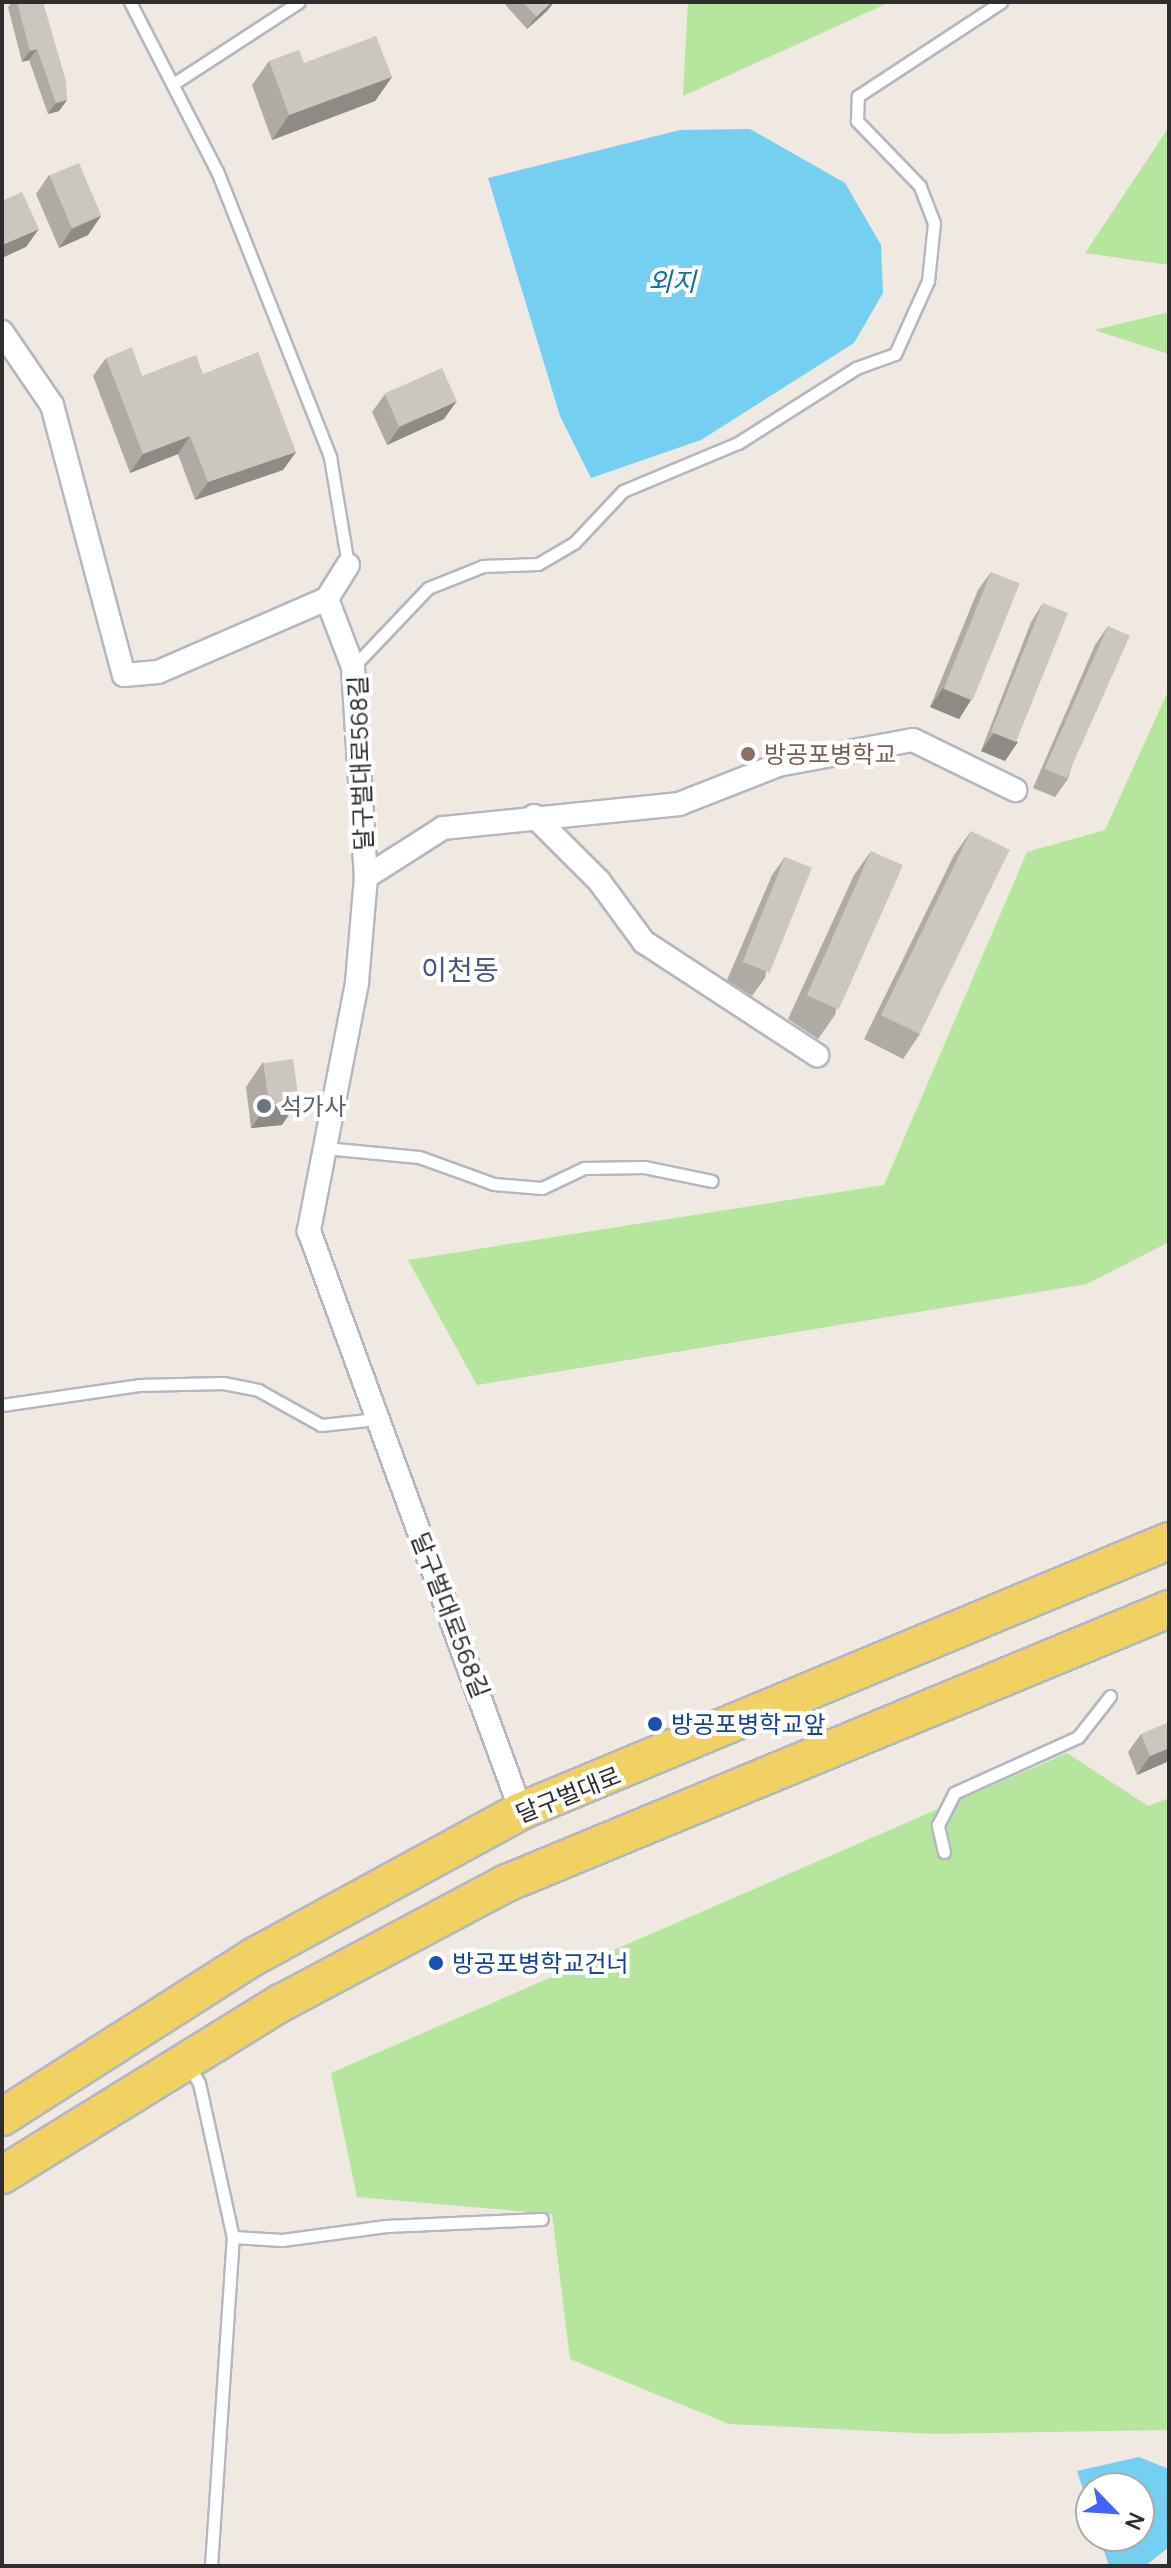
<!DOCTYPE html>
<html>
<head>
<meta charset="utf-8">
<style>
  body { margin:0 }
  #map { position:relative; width:1171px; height:2568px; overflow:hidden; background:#efe9e1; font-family:Manrope,"Noto Sans KR",sans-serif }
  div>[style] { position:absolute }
  .green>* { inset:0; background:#b6e59e }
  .water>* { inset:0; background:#75cff0 }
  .roads { filter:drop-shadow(2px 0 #b4b7c1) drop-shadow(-2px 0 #b4b7c1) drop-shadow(0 2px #b4b7c1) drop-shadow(0 -2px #b4b7c1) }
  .lane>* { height:11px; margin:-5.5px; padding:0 5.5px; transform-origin:5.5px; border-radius:5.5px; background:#fff }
  .street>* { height:22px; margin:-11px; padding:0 11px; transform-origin:11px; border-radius:11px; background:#fff }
  .primary>* { height:36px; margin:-18px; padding:0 18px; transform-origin:18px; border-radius:18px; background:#f2d163 }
  .wall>* { inset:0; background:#afaba4 }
  .shaded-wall>* { inset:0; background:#8e8b86 }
  .building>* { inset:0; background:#cbc7bf; transform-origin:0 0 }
  .dots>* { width:22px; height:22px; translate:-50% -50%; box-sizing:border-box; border:4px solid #fff; border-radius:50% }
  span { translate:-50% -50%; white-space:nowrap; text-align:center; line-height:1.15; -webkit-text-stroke:8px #fff; paint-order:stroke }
  .education-label { font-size:24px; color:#785e54 }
  .left { translate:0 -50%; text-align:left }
  .street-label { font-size:24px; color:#2e2e2e }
  .worship-label { font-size:24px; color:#5b616d }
  .transit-label { font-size:24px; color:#164399 }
  .water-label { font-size:26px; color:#0d6fa3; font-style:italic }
  .quarter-label { font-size:28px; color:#4d5680 }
  .frame { position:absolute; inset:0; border:4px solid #2e2e2e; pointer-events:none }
  .north { position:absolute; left:1075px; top:2472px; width:80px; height:80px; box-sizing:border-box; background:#fff; border:2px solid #ababab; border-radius:50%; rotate:115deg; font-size:22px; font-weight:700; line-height:32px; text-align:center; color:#2e2e2e }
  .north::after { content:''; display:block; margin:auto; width:28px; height:36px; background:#4264fb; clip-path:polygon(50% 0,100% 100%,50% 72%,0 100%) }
</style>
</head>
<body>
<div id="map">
  <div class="green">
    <div style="clip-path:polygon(688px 2px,890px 2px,683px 96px)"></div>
    <div style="clip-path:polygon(1169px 127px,1169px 265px,1085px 253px)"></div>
    <div style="clip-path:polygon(1169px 312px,1169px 354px,1094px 330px)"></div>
    <div style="clip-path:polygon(1169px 689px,1169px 1242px,1087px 1284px,477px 1385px,408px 1260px,884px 1185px,1027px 852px,1105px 830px)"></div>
    <div style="clip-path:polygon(1067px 1753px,1148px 1806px,1169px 1798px,1169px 2430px,935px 2434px,729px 2424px,570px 2359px,552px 2214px,357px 2197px,331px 2073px)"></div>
  </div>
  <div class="water">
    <div style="clip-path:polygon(750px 129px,845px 183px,881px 245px,883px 293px,854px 343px,701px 440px,591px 478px,560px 416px,488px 178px,680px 130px)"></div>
    <div style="clip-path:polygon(1139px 2457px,1169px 2469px,1169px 2547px,1145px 2566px,1109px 2566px,1099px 2536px,1139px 2536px,1139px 2488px,1091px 2488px,1091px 2513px,1077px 2471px)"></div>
  </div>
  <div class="roads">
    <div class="lane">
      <div style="left:130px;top:2px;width:190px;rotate:62.8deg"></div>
      <div style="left:217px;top:171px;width:308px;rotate:68.4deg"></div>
      <div style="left:330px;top:457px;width:109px;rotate:80.5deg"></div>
      <div style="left:173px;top:84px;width:150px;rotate:-33.1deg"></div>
      <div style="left:353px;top:667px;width:109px;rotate:-46.5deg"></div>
      <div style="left:428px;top:588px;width:59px;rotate:-21.8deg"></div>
      <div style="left:483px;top:566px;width:55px;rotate:-2.1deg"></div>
      <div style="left:538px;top:564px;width:42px;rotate:-30.3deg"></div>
      <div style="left:574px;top:543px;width:71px;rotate:-46.7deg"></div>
      <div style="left:623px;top:491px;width:125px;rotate:-22.7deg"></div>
      <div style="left:738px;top:443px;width:140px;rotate:-32.4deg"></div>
      <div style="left:856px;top:368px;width:41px;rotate:-19.7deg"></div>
      <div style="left:895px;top:354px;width:80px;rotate:-65.7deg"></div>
      <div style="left:928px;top:281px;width:58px;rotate:-84.1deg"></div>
      <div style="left:934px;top:223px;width:40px;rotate:-111deg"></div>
      <div style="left:920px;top:186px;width:91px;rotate:-134.1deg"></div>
      <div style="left:857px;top:121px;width:25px;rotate:-88deg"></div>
      <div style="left:858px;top:96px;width:171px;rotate:-33.3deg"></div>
      <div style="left:325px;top:1148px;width:94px;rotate:5.5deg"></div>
      <div style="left:419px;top:1157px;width:80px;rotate:19.8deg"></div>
      <div style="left:494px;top:1184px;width:48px;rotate:4.8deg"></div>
      <div style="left:542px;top:1188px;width:47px;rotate:-25.5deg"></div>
      <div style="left:584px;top:1168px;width:60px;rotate:-1deg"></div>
      <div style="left:644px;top:1167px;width:69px;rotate:11.6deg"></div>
      <div style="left:2px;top:1405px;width:138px;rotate:-8.3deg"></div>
      <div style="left:139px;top:1385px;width:84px;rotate:-1.4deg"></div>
      <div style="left:223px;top:1383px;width:36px;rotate:11deg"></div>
      <div style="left:258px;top:1390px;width:72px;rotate:29.1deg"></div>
      <div style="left:321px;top:1425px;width:56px;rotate:-6.1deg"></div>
      <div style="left:944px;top:1852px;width:28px;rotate:-103deg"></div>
      <div style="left:938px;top:1825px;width:36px;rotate:-63deg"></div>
      <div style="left:954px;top:1793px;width:136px;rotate:-24.3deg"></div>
      <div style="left:1078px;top:1737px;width:52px;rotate:-52deg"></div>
      <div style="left:189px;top:2066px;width:20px;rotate:60deg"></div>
      <div style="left:199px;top:2083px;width:158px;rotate:77.6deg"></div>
      <div style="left:233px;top:2237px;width:49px;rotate:3.5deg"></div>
      <div style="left:282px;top:2240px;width:105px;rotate:-7.7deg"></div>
      <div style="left:386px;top:2226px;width:156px;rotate:-2.6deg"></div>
      <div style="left:211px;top:2566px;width:330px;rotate:-86.2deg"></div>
    </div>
    <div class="street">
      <div style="left:2px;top:332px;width:88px;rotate:55.6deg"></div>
      <div style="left:52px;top:405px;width:279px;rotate:75.1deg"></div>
      <div style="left:124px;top:675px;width:34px;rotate:-5deg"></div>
      <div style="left:158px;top:672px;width:184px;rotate:-23.4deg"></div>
      <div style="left:348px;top:565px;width:40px;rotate:122deg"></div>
      <div style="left:327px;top:599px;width:73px;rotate:69.1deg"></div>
      <div style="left:353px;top:667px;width:210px;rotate:86.5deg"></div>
      <div style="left:366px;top:877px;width:106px;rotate:94.9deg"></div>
      <div style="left:357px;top:983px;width:253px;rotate:101deg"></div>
      <div style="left:309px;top:1231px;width:618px;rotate:69.92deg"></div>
      <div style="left:534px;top:816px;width:92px;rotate:45deg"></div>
      <div style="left:599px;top:881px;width:76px;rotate:53.6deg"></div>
      <div style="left:644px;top:942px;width:207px;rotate:33.2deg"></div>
      <div style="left:366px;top:877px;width:91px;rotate:-32.5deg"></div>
      <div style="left:443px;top:828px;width:237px;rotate:-5.8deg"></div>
      <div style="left:679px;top:804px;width:106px;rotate:-21.5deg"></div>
      <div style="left:778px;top:765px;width:137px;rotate:-10.5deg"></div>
      <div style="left:913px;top:740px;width:114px;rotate:26.1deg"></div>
    </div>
    <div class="primary">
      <div style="left:2px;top:2117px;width:300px;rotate:-32.5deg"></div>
      <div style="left:255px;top:1956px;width:303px;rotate:-28.6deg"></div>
      <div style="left:521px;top:1811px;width:702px;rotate:-22.62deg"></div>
      <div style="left:2px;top:2175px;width:328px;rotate:-31.7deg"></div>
      <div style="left:281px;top:2003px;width:256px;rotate:-28deg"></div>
      <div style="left:507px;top:1883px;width:716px;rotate:-22.48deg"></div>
    </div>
  </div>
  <div class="wall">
    <div style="clip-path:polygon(12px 2px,43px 2px,67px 100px,59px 111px,48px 114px,29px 60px,22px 62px,8px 7px)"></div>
    <div style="clip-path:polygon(503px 2px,554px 2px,547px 11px,527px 29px)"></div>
    <div style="clip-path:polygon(269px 61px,304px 63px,392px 77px,375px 101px,272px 140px,252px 85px)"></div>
    <div style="clip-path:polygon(49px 175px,101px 216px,88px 235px,59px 248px,36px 194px)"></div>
    <div style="clip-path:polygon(106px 358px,142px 376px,203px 374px,296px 452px,283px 470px,195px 500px,178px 454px,130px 473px,93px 376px)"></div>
    <div style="clip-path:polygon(385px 394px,444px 419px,387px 445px,372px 412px)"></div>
    <div style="clip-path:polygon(991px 572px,971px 700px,959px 719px,930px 707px,978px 590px)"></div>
    <div style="clip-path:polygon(1043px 603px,1005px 761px,981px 751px,1031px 622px)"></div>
    <div style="clip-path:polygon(1108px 626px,1068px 779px,1055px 797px,1033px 788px,1095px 645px)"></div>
    <div style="clip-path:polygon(971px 831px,920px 1034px,903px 1059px,864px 1039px,954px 855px)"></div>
    <div style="clip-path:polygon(871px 851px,835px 1015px,818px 1039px,788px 1019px,854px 875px)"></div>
    <div style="clip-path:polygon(785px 857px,765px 978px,752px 996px,727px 980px,772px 875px)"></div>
    <div style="clip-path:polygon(263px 1062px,282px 1125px,251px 1128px,246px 1087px)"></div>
    <div style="clip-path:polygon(1141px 1734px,1169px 1761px,1137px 1775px,1128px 1752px)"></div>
  </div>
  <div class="shaded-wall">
    <div style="clip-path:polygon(552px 2px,554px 2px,547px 11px,527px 29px,536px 17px)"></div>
    <div style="clip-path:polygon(37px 49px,29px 60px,22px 62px,30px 51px)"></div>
    <div style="clip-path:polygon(392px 77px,375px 101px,272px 140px,289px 115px)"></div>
    <div style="clip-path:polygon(67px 100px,59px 111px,48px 114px,56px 103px)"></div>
    <div style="clip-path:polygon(101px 216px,88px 235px,59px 248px,72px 229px)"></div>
    <div style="clip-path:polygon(39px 229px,26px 247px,2px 258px,2px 245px)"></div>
    <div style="clip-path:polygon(457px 401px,444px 419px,387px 445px,400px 427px)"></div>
    <div style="clip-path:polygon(190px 436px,178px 454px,130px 473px,143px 454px)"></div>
    <div style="clip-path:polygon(296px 452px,283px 470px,195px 500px,208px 482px)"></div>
    <div style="clip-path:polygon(943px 688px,971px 700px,959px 719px,930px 707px)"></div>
    <div style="clip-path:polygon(994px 733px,1018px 742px,1005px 761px,981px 751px)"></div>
    <div style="clip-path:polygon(299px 1100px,282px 1125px,251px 1128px,268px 1104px)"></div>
    <div style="clip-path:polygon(1169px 1748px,1169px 1761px,1137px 1775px,1150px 1756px)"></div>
  </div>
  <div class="building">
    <div style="clip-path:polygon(17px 2px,43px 2px,66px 81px,67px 100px,56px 103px,37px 49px,30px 51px)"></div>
    <div style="clip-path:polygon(523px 2px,552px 2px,536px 17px)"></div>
    <div style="clip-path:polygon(376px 36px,392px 77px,289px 115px,269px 61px,299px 50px,304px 63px)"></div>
    <div style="left:79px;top:163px;width:57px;height:32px;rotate:67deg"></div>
    <div style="clip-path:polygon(22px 192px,39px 229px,2px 245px,2px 201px)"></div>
    <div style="clip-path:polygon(132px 347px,142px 376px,196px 355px,203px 374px,258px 352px,296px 452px,208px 482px,190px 436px,143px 454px,106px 358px)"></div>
    <div style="left:442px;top:368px;width:36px;height:63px;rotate:66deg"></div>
    <div style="left:991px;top:572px;width:31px;height:126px;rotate:22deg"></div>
    <div style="left:1043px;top:603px;width:27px;height:139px;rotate:22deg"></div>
    <div style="left:1108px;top:626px;width:24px;height:156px;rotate:24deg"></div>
    <div style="left:971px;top:831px;width:43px;height:205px;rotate:26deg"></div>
    <div style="left:871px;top:851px;width:35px;height:158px;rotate:24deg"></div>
    <div style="left:785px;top:857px;width:29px;height:113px;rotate:22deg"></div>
    <div style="left:293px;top:1059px;width:41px;height:30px;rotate:82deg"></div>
    <div style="clip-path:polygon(1169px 1722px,1169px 1748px,1150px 1756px,1141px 1734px)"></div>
  </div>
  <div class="dots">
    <div style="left:748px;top:754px;background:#8d6e63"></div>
    <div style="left:264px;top:1106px;background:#6b7280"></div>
    <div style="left:655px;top:1724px;background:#1a4fb4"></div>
    <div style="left:436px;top:1963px;background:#1a4fb4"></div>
  </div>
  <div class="education-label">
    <span class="left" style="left:764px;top:754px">방공포병학교</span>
  </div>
  <div class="street-label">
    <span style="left:360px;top:763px;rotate:-92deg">달구벌대로568길</span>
    <span style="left:451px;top:1615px;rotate:69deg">달구벌대로568길</span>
    <span style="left:568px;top:1794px;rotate:-22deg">달구벌대로</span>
  </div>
  <div class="worship-label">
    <span class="left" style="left:280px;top:1106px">석가사</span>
  </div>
  <div class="transit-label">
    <span class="left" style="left:671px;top:1724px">방공포병학교앞</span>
    <span class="left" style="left:452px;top:1963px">방공포병학교건너</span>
  </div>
  <div class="water-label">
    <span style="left:672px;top:282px">외지</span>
  </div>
  <div class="quarter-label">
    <span style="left:460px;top:969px">이천동</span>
  </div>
  <div class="frame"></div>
  <div class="north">N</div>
</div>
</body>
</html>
